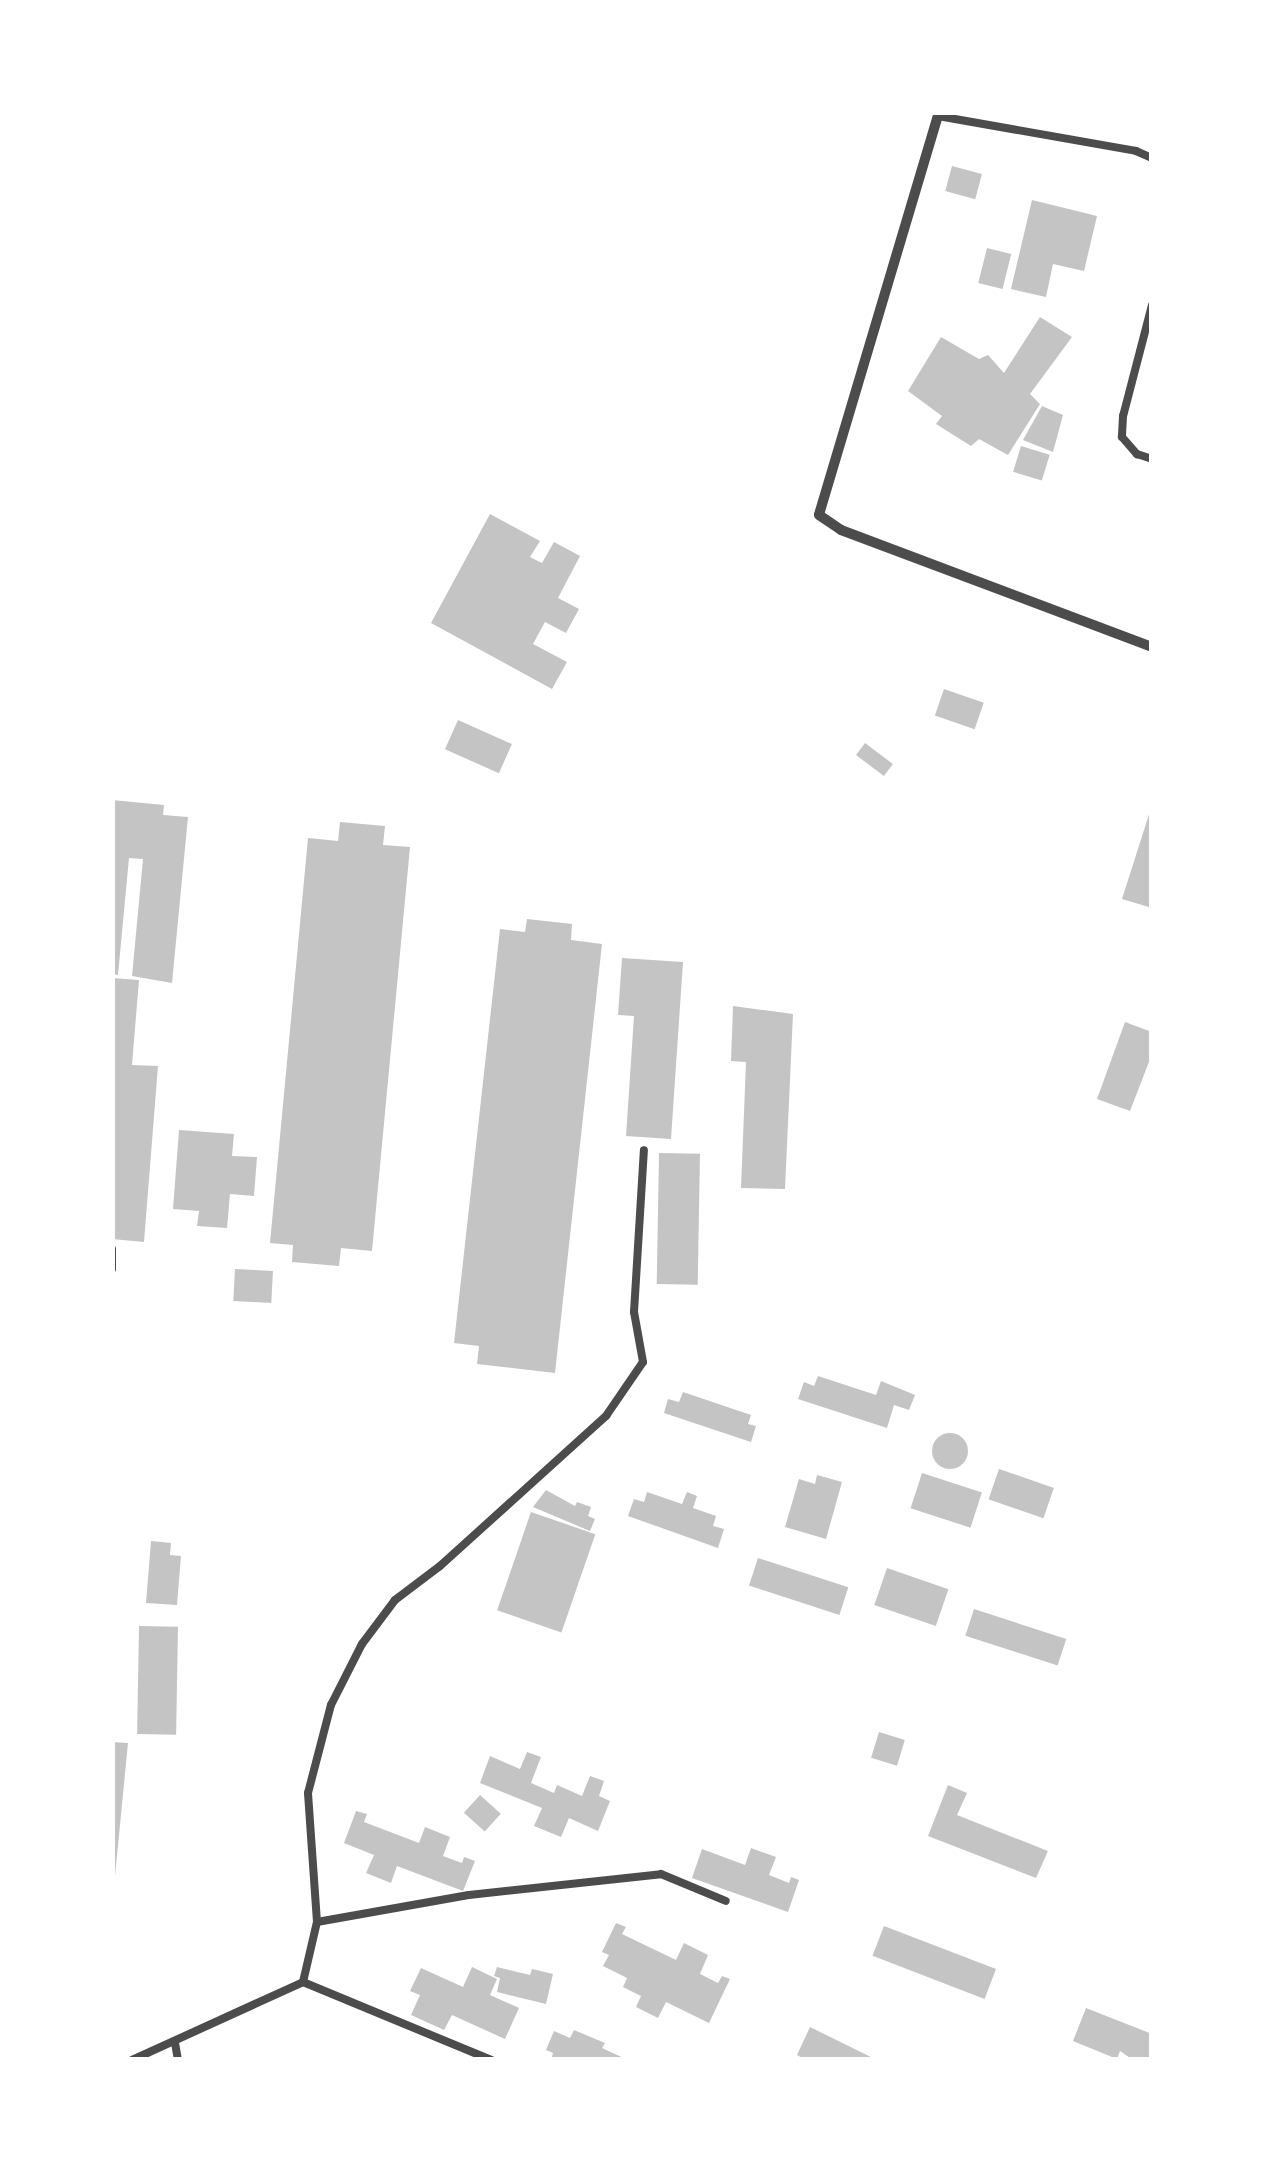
<!DOCTYPE html>
<html>
<head>
<meta charset="utf-8">
<style>
  body { margin:0 }
  #map { position:relative; width:1264px; height:2172px; overflow:hidden; background:#fff; font-family:Arial,sans-serif }
  div>[style] { position:absolute }
  .building>* { inset:0; background:#c4c4c4; transform-origin:0 0 }
  .round { border-radius:50% }
  .service>* { height:8px; margin:-4px; padding:0 4px; transform-origin:4px; border-radius:4px; background:#4c4c4c }
  .minor>* { height:10px; margin:-5px; padding:0 5px; transform-origin:5px; border-radius:5px; background:#4c4c4c }
  span { translate:-50% -50%; white-space:nowrap; text-align:center; line-height:1.15; -webkit-text-stroke:8px #fff; paint-order:stroke }
  .frame { position:absolute; inset:0; border:115px solid #fff; pointer-events:none }
</style>
</head>
<body>
<div id="map">
  <div class="building">
    <div style="left:952px;top:166px;width:31px;height:26px;rotate:15deg"></div>
    <div style="clip-path:polygon(1032px 200px,1097px 216px,1084px 271px,1053px 264px,1046px 297px,1011px 289px)"></div>
    <div style="left:987px;top:248px;width:25px;height:36px;rotate:14deg"></div>
    <div style="clip-path:polygon(1040px 317px,1072px 337px,1030px 394px,1040px 404px,1008px 455px,979px 439px,971px 446px,936px 424px,942px 416px,908px 391px,941px 337px,979px 359px,988px 355px,1004px 373px)"></div>
    <div style="clip-path:polygon(1042px 406px,1063px 415px,1053px 452px,1023px 440px)"></div>
    <div style="left:1021px;top:446px;width:30px;height:27px;rotate:17deg"></div>
    <div style="clip-path:polygon(490px 514px,540px 541px,530px 557px,542px 563px,554px 542px,580px 556px,558px 598px,579px 609px,566px 633px,545px 622px,533px 644px,567px 662px,552px 689px,431px 623px)"></div>
    <div style="left:944px;top:689px;width:42px;height:28px;rotate:19deg"></div>
    <div style="left:458px;top:720px;width:59px;height:32px;rotate:24deg"></div>
    <div style="left:865px;top:743px;width:35px;height:15px;rotate:37deg"></div>
    <div style="clip-path:polygon(112px 800px,164px 805px,163px 815px,188px 817px,172px 983px,132px 976px,143px 859px,129px 858px,118px 975px,112px 974px)"></div>
    <div style="clip-path:polygon(1151px 808px,1152px 808px,1152px 908px,1122px 899px)"></div>
    <div style="clip-path:polygon(340px 822px,385px 826px,383px 845px,410px 847px,372px 1251px,341px 1248px,339px 1266px,292px 1262px,293px 1245px,270px 1243px,308px 838px,338px 841px)"></div>
    <div style="clip-path:polygon(527px 919px,572px 924px,571px 940px,602px 944px,555px 1373px,477px 1364px,479px 1346px,454px 1343px,500px 929px,525px 932px)"></div>
    <div style="clip-path:polygon(622px 958px,683px 962px,671px 1139px,626px 1136px,634px 1016px,618px 1015px)"></div>
    <div style="clip-path:polygon(112px 978px,139px 980px,132px 1065px,158px 1066px,144px 1242px,112px 1239px)"></div>
    <div style="clip-path:polygon(733px 1006px,793px 1014px,785px 1189px,741px 1188px,746px 1062px,731px 1061px)"></div>
    <div style="clip-path:polygon(1125px 1022px,1152px 1032px,1152px 1054px,1130px 1111px,1097px 1099px)"></div>
    <div style="clip-path:polygon(179px 1130px,234px 1134px,232px 1156px,257px 1157px,254px 1196px,230px 1194px,227px 1228px,197px 1226px,199px 1211px,173px 1209px)"></div>
    <div style="left:659px;top:1153px;width:41px;height:131px;rotate:1deg"></div>
    <div style="left:235px;top:1269px;width:38px;height:32px;rotate:3deg"></div>
    <div style="clip-path:polygon(818px 1376px,876px 1395px,881px 1381px,915px 1395px,909px 1410px,894px 1405px,887px 1428px,798px 1399px,804px 1382px,814px 1386px)"></div>
    <div style="clip-path:polygon(683px 1392px,751px 1415px,748px 1424px,756px 1426px,751px 1442px,664px 1413px,668px 1399px,679px 1402px)"></div>
    <div class="round" style="left:932px;top:1433px;width:36px;height:36px"></div>
    <div style="left:999px;top:1469px;width:58px;height:32px;rotate:19deg"></div>
    <div style="left:922px;top:1473px;width:63px;height:37px;rotate:18deg"></div>
    <div style="clip-path:polygon(817px 1475px,842px 1482px,826px 1539px,785px 1527px,799px 1479px,815px 1484px)"></div>
    <div style="clip-path:polygon(546px 1490px,575px 1506px,577px 1502px,591px 1507px,588px 1516px,595px 1519px,590px 1531px,533px 1507px)"></div>
    <div style="clip-path:polygon(647px 1492px,682px 1504px,687px 1492px,697px 1496px,693px 1508px,716px 1516px,713px 1526px,724px 1529px,718px 1548px,628px 1516px,634px 1499px,644px 1502px)"></div>
    <div style="left:531px;top:1512px;width:68px;height:104px;rotate:19deg"></div>
    <div style="clip-path:polygon(151px 1541px,171px 1543px,170px 1555px,181px 1556px,177px 1605px,146px 1603px)"></div>
    <div style="left:758px;top:1558px;width:95px;height:29px;rotate:18deg"></div>
    <div style="left:887px;top:1568px;width:65px;height:39px;rotate:19deg"></div>
    <div style="left:974px;top:1609px;width:97px;height:28px;rotate:18deg"></div>
    <div style="left:139px;top:1626px;width:39px;height:108px;rotate:1deg"></div>
    <div style="left:879px;top:1732px;width:27px;height:27px;rotate:17deg"></div>
    <div style="clip-path:polygon(112px 1742px,128px 1743px,115px 1876px,112px 1876px)"></div>
    <div style="clip-path:polygon(527px 1752px,541px 1757px,531px 1783px,554px 1793px,557px 1785px,582px 1796px,590px 1776px,604px 1781px,599px 1796px,610px 1801px,598px 1831px,569px 1818px,561px 1837px,534px 1826px,542px 1808px,480px 1783px,490px 1756px,520px 1769px)"></div>
    <div style="clip-path:polygon(948px 1785px,967px 1793px,957px 1815px,1048px 1851px,1036px 1878px,928px 1836px)"></div>
    <div style="left:480px;top:1795px;width:28px;height:24px;rotate:42deg"></div>
    <div style="clip-path:polygon(356px 1811px,367px 1814px,364px 1822px,419px 1843px,425px 1827px,450px 1837px,443px 1856px,462px 1863px,464px 1857px,475px 1861px,463px 1891px,397px 1866px,391px 1883px,366px 1873px,374px 1855px,344px 1843px)"></div>
    <div style="clip-path:polygon(751px 1848px,776px 1857px,769px 1875px,789px 1883px,791px 1877px,799px 1880px,788px 1912px,692px 1878px,702px 1849px,745px 1865px)"></div>
    <div style="clip-path:polygon(616px 1923px,626px 1927px,622px 1934px,676px 1960px,684px 1943px,708px 1955px,700px 1974px,718px 1983px,722px 1976px,730px 1979px,709px 2023px,666px 2002px,658px 2018px,636px 2007px,641px 1996px,623px 1987px,627px 1978px,603px 1966px,609px 1955px,602px 1952px)"></div>
    <div style="left:884px;top:1926px;width:120px;height:32px;rotate:21deg"></div>
    <div style="clip-path:polygon(472px 1967px,497px 1979px,490px 1995px,519px 2008px,505px 2039px,452px 2015px,444px 2030px,411px 2015px,420px 1995px,410px 1991px,421px 1968px,463px 1987px)"></div>
    <div style="clip-path:polygon(497px 1967px,530px 1975px,532px 1969px,553px 1974px,546px 2004px,497px 1992px,500px 1978px,494px 1976px)"></div>
    <div style="clip-path:polygon(1086px 2008px,1152px 2034px,1152px 2060px,1133px 2060px,1120px 2051px,1117px 2059px,1073px 2041px)"></div>
    <div style="clip-path:polygon(810px 2027px,877px 2060px,806px 2060px,797px 2055px)"></div>
    <div style="clip-path:polygon(574px 2030px,605px 2043px,602px 2048px,628px 2060px,551px 2060px,553px 2053px,546px 2050px,554px 2031px,570px 2038px)"></div>
  </div>
  <div class="service">
    <div style="left:938px;top:116px;width:201px;rotate:10deg"></div>
    <div style="left:1136px;top:151px;width:17px;rotate:24deg"></div>
    <div style="left:1152px;top:305px;width:115px;rotate:104.6deg"></div>
    <div style="left:1123px;top:416px;width:21px;rotate:93deg"></div>
    <div style="left:1122px;top:437px;width:23px;rotate:49deg"></div>
    <div style="left:1137px;top:454px;width:16px;rotate:18deg"></div>
    <div style="left:112px;top:1249px;width:20px;rotate:90deg"></div>
    <div style="left:317px;top:1922px;width:154px;rotate:-10.1deg"></div>
    <div style="left:469px;top:1895px;width:193px;rotate:-6.2deg"></div>
    <div style="left:661px;top:1874px;width:70px;rotate:22.6deg"></div>
    <div style="left:303px;top:1982px;width:62px;rotate:-76.9deg"></div>
    <div style="left:317px;top:1922px;width:129px;rotate:-94deg"></div>
    <div style="left:308px;top:1793px;width:91px;rotate:-75.4deg"></div>
    <div style="left:331px;top:1705px;width:68px;rotate:-63.1deg"></div>
    <div style="left:362px;top:1644px;width:55px;rotate:-53.1deg"></div>
    <div style="left:395px;top:1600px;width:56px;rotate:-37.1deg"></div>
    <div style="left:440px;top:1566px;width:224px;rotate:-42.1deg"></div>
    <div style="left:606px;top:1416px;width:65px;rotate:-55.6deg"></div>
    <div style="left:643px;top:1362px;width:51px;rotate:-100.2deg"></div>
    <div style="left:634px;top:1312px;width:162px;rotate:-86.5deg"></div>
    <div style="left:175px;top:2043px;width:17px;rotate:80deg"></div>
    <div style="left:132px;top:2060px;width:188px;rotate:-24.5deg"></div>
    <div style="left:303px;top:1982px;width:204px;rotate:22.5deg"></div>
  </div>
  <div class="minor">
    <div style="left:939px;top:112px;width:420px;rotate:106.6deg"></div>
    <div style="left:819px;top:515px;width:27px;rotate:34deg"></div>
    <div style="left:841px;top:530px;width:332px;rotate:20.6deg"></div>
  </div>
  <div class="frame"></div>
</div>
</body>
</html>
